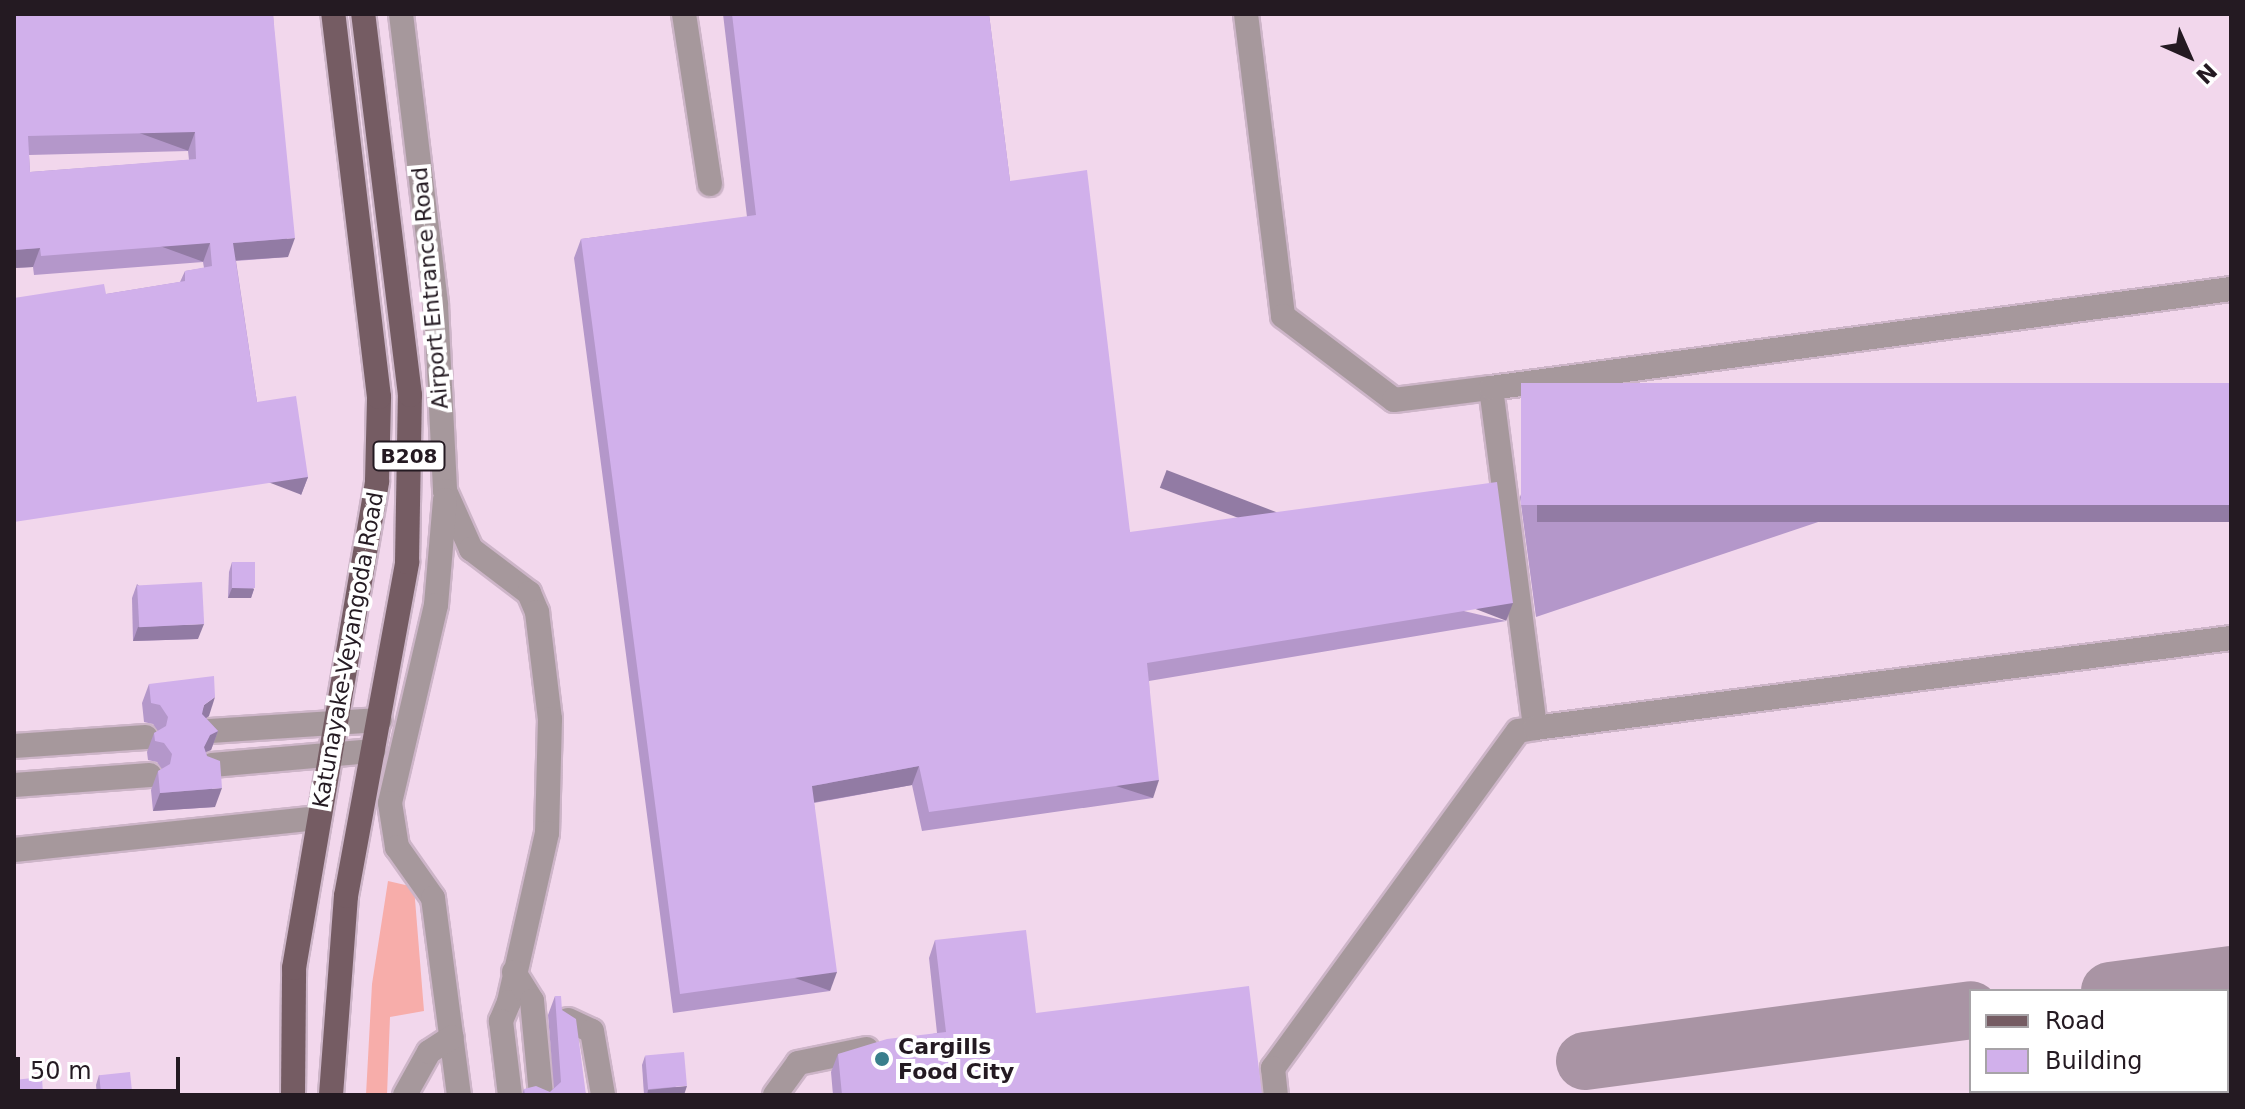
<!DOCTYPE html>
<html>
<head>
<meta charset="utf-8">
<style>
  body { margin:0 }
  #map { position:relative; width:2245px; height:1109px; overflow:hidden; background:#f2d7ec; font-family:"DejaVu Sans",sans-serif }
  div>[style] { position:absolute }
  .green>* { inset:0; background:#f7adaa }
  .taxiway>* { height:58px; margin:-29px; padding:0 29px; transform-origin:29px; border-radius:29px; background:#a994a4 }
  .roads { filter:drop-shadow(2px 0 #cdb5c8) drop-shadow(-2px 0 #cdb5c8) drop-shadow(0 2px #cdb5c8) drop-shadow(0 -2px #cdb5c8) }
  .minor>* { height:24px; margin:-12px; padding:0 12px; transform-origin:12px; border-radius:12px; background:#a6989c }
  .major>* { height:24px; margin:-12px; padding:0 12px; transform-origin:12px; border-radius:12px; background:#755c63 }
  .wall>* { inset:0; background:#b497ca }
  .shaded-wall>* { inset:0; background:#927ba4; transform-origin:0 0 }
  .building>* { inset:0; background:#d1b0eb; transform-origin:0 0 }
  .dots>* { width:22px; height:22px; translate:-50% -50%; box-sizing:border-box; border:4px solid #fff; border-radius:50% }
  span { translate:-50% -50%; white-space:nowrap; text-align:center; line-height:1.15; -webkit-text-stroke:8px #fff; paint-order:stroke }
  .shield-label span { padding:2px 6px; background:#fff; border:2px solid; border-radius:6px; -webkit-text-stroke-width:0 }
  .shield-label { font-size:20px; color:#241a22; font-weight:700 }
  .street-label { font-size:22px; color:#241a22 }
  .poi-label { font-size:22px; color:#241a22; font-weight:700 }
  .left { translate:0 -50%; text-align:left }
  .frame { position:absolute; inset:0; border:16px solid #241a22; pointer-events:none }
  .legend { position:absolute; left:1969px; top:989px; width:260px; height:104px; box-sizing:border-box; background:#fff; border:2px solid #a7a3a7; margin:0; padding:10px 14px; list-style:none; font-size:24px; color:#241a22 }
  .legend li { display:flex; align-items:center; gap:16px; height:40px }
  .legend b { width:40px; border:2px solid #a7a3a7 }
  .north { position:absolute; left:2149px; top:16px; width:80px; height:80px; -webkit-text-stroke:6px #fff; paint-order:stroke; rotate:135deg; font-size:22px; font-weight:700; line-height:32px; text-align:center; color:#241a22 }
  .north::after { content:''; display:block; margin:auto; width:28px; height:36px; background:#241a22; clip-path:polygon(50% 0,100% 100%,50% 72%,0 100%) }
  .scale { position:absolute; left:16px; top:1057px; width:164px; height:36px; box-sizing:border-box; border:4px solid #241a22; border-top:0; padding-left:10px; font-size:24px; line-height:28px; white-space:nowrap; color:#241a22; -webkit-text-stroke:6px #fff; paint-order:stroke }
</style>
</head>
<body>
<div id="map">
  <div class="green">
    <div style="clip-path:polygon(388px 881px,414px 887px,424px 1011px,390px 1017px,387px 1095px,366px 1095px,372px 984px)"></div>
  </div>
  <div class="taxiway">
    <div style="left:2110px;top:991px;width:122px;rotate:-7.5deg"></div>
    <div style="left:1585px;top:1061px;width:389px;rotate:-7.5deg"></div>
  </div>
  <div class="roads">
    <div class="minor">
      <div style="left:401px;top:14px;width:293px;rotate:83.1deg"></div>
      <div style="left:436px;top:305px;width:186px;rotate:87.2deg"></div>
      <div style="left:445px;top:491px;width:64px;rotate:65.9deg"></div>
      <div style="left:471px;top:549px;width:73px;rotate:37.2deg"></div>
      <div style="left:529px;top:593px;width:21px;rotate:67deg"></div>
      <div style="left:537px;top:612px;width:108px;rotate:83.1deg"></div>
      <div style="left:550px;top:719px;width:114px;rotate:91.5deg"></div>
      <div style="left:547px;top:833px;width:173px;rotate:102.7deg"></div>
      <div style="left:509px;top:1002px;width:21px;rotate:113deg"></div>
      <div style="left:501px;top:1021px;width:75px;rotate:83.1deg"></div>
      <div style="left:684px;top:14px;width:172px;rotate:81.3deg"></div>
      <div style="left:1246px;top:14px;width:304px;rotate:83deg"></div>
      <div style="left:1283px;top:316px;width:139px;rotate:37.1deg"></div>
      <div style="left:1394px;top:400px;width:98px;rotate:-7.1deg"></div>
      <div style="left:1491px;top:388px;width:343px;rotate:82.6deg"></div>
      <div style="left:1535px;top:728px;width:17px;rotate:170deg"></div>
      <div style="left:1518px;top:731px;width:417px;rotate:126deg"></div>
      <div style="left:1273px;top:1068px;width:27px;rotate:84deg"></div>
      <div style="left:1491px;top:388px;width:747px;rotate:-7.62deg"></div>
      <div style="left:445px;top:500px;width:105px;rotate:94.9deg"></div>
      <div style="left:436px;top:605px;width:203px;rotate:103.1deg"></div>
      <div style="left:390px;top:803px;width:45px;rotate:81deg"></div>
      <div style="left:397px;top:847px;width:62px;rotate:54.8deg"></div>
      <div style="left:433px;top:898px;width:199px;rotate:82.5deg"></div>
      <div style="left:1535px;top:728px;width:702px;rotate:-7.37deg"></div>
      <div style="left:210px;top:731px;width:170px;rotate:-3.7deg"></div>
      <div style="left:14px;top:746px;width:132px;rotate:-3.9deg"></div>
      <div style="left:212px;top:765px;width:162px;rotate:-5deg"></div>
      <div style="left:14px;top:785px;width:136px;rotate:-4.2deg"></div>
      <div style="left:14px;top:850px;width:307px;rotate:-6deg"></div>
      <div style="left:514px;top:972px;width:34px;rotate:58deg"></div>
      <div style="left:532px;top:1001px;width:94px;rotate:84.5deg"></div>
      <div style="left:568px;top:1020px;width:26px;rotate:25deg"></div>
      <div style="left:592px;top:1031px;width:65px;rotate:80.2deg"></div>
      <div style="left:405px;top:1095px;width:49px;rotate:-60.8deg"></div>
      <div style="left:429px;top:1052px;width:27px;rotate:-33deg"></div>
      <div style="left:775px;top:1095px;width:39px;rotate:-54deg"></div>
      <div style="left:798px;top:1063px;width:70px;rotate:-11.5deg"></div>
    </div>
    <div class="major">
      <div style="left:293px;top:1095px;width:127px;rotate:-89.5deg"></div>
      <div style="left:294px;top:968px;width:494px;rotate:-80.3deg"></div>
      <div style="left:377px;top:481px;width:84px;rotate:-88.6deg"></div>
      <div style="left:379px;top:397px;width:386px;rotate:-96.8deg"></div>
      <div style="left:331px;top:1095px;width:200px;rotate:-85.7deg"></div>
      <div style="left:346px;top:896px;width:340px;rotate:-79.6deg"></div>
      <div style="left:407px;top:562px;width:167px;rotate:-89deg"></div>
      <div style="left:410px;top:395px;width:384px;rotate:-97deg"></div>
    </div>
  </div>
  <div class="wall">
    <div style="clip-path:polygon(evenodd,14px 14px,273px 14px,288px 257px,236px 261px,257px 402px,308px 477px,301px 495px,106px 294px,180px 282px,185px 271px,204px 268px,203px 262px,34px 275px,33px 267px,14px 268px,14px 14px,188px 151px,189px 160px,30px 172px,29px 155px,188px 151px)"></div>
    <div style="clip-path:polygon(723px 14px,989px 14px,1010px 181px,1130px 532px,1506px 621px,1149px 681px,1153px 798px,922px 831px,912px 785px,814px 803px,830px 991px,673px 1013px,574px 258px,581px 239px,747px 217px)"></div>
    <div style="clip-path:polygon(2231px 383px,1536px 617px,1520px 497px,1527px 478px)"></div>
    <div style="clip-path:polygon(232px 562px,254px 589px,251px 598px,228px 598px,229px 572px)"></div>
    <div style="clip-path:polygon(137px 584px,198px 639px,133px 641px,132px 598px)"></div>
    <div style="clip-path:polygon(149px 684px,209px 716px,206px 718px,218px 731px,211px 750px,206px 752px,215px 807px,153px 811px,151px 790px,158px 771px,162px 769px,157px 762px,148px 760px,147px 752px,154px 733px,158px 731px,153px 724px,144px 722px,142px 703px)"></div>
    <div style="clip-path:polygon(935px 940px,1036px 1013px,1262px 1095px,833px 1095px,831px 1072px,838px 1054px,937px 1033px,929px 958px)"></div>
    <div style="clip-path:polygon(555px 996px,562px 1010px,586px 1095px,522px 1095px,524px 1089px,550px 1092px,554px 1088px,548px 1015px)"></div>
    <div style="clip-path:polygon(645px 1056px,684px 1095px,644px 1095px,642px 1065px)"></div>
    <div style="clip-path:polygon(99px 1075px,130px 1095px,97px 1095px,96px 1085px)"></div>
  </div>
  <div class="shaded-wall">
    <div style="left:195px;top:132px;width:20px;height:167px;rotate:110deg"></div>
    <div style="clip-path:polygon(295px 238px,288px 257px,226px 261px,233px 243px)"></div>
    <div style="left:210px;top:243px;width:20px;height:169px;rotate:110deg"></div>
    <div style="clip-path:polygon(40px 248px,33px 267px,14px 268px,14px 250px)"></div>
    <div style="left:308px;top:477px;width:19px;height:297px;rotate:111deg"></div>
    <div style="left:2231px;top:505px;width:17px;height:694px;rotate:90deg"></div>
    <div style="clip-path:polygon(232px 588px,254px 589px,251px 598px,228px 598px)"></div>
    <div style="left:1513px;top:603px;width:19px;height:371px;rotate:111deg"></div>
    <div style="clip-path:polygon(204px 624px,198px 639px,133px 641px,138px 627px)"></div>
    <div style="clip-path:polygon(215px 697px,209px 716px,197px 724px,204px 705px)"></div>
    <div style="clip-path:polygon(218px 731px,211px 750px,203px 753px,204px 747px,210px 735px)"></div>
    <div style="clip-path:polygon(919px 766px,912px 785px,805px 804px,812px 786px)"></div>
    <div style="left:1159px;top:780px;width:19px;height:232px;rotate:108deg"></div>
    <div style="clip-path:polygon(222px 788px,215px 807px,153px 811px,160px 793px)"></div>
    <div style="left:837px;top:972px;width:20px;height:159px;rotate:110deg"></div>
    <div style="clip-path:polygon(687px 1086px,684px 1095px,647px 1095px,648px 1090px)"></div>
    <div style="clip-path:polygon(132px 1091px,130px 1095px,101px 1095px,101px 1094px)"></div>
  </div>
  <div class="building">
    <div style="clip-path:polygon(evenodd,14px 14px,273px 14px,295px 238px,233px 243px,257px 402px,296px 396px,308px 477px,14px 522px,14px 298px,104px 284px,106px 294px,185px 281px,185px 271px,212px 266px,210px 243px,41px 256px,40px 248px,14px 250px,14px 14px,195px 132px,196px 159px,30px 172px,28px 136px,195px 132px)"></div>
    <div style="clip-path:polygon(732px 14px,989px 14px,1010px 181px,1087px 170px,1130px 532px,1497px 482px,1513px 603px,1147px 663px,1159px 780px,929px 812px,919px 766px,812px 786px,837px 972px,680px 994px,581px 239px,756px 215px)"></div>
    <div style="left:2231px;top:383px;width:122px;height:710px;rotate:90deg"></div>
    <div style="left:232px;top:562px;width:23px;height:26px"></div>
    <div style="left:202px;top:582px;width:42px;height:65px;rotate:87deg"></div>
    <div style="clip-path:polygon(214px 676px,215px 697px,204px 705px,202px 714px,218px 731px,210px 735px,204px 747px,207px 756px,220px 761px,222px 788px,160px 793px,158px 771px,170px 764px,172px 754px,164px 743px,155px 741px,154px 733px,166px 726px,168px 717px,160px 705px,151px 703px,149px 684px)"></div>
    <div style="clip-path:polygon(1026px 930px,1036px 1013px,1249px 986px,1262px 1095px,842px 1095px,838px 1054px,887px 1039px,946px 1032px,935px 940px)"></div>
    <div style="clip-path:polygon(555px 996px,561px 996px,562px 1010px,576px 1019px,586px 1095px,525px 1095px,524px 1089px,536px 1086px,550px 1092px,561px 1082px)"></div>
    <div style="left:684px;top:1052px;width:34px;height:39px;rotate:85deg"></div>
    <div style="left:130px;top:1072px;width:19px;height:31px;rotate:84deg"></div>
    <div style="clip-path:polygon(42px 1077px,43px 1095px,14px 1095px,14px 1080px)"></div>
  </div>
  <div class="dots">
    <div style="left:882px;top:1059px;background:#397e8c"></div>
  </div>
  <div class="shield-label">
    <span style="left:409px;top:456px">B208</span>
  </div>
  <div class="street-label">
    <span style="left:430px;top:288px;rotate:-95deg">Airport Entrance Road</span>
    <span style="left:348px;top:650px;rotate:-80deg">Katunayake-Veyangoda Road</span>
  </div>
  <div class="poi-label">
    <span class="left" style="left:898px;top:1059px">Cargills<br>Food City</span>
  </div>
  <div class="frame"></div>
  <ul class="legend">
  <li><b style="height:10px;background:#755c63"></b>Road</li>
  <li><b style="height:22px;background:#d1b0eb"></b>Building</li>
  </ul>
  <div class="north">N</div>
  <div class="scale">50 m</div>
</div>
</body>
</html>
